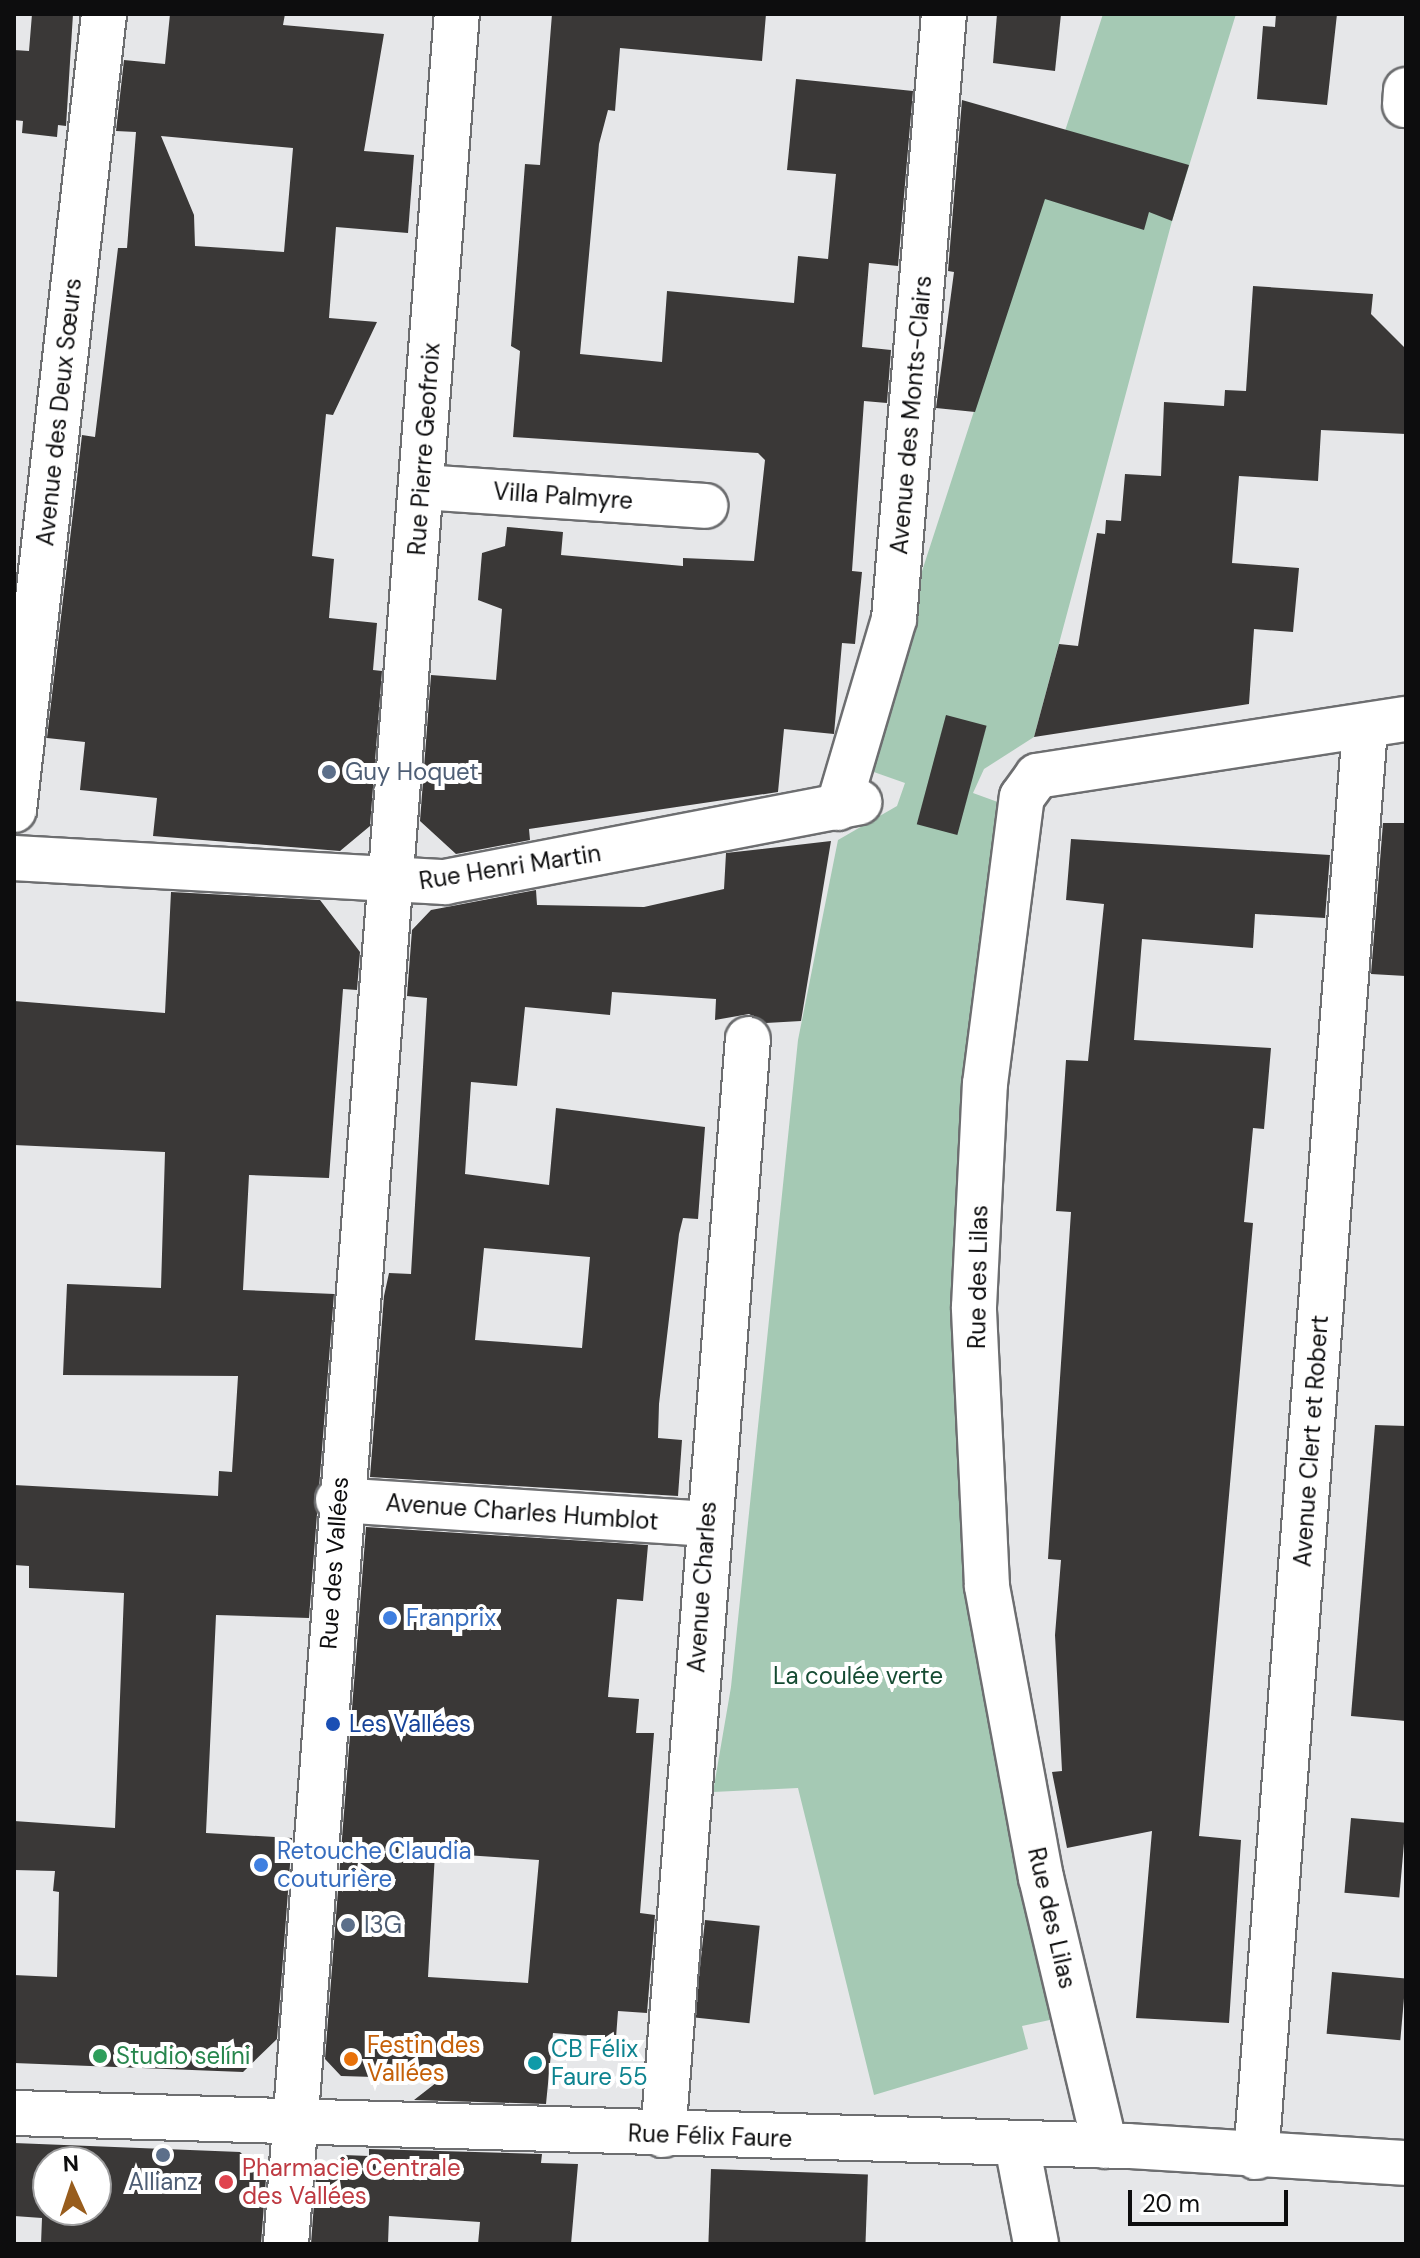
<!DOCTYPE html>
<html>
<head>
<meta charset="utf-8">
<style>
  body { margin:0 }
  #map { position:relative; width:1420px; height:2258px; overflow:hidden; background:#e6e7e9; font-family:"DM Sans",sans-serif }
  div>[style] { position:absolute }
  .green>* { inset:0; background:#a5c9b4 }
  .building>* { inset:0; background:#3a3837; transform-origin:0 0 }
  .roads { filter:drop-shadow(2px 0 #6d6e70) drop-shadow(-2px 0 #6d6e70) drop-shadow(0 2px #6d6e70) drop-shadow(0 -2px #6d6e70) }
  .minor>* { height:44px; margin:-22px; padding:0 22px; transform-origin:22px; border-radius:22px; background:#fff }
  .dots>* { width:22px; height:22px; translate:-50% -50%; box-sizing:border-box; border:4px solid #fff; border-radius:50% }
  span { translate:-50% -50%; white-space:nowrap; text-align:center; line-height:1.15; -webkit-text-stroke:8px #fff; paint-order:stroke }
  .street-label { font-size:24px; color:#0d0d0e }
  .service-label { font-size:24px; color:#4e5e75 }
  .left { translate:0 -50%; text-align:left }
  .shop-label { font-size:24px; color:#366cbe }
  .park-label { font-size:24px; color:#154b32 }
  .transit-label { font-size:24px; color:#164399 }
  .food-label { font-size:24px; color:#c56008 }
  .culture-label { font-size:24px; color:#0d838f }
  .leisure-label { font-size:24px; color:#27864d }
  .health-label { font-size:24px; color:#be3a42 }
  .frame { position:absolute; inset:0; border:16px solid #0d0d0e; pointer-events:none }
  .north { position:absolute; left:32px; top:2146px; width:80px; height:80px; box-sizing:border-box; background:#fff; border:2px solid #9e9e9f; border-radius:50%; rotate:357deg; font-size:22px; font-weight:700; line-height:32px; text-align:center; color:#0d0d0e }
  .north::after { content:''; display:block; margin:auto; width:28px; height:36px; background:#985d1d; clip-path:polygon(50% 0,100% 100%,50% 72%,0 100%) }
  .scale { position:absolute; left:1128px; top:2190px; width:160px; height:36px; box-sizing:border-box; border:4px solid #0d0d0e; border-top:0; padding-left:10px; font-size:24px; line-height:28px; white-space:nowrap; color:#0d0d0e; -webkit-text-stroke:6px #fff; paint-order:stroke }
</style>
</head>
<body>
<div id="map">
  <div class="green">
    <div style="clip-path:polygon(1103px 14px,1236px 14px,1172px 221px,1034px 737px,984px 769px,973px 793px,1006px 805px,961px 1223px,1059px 2018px,1022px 2026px,1028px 2049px,874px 2095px,798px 1788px,713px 1792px,731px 1687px,798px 1040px,838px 840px,897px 806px,905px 783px,871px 771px,911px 605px)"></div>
  </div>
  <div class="building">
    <div style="clip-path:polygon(32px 14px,73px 14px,66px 126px,58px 125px,57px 137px,22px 133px,23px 121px,14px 120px,14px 50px,29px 51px)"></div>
    <div style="clip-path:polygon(evenodd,170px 14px,285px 14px,283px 25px,384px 34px,364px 151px,414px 155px,408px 233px,336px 227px,329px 318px,377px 322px,333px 415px,326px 414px,312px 556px,334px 559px,329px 618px,377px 623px,373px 670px,382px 671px,370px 826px,340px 851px,153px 836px,157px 798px,80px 790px,85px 742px,47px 738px,82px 435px,95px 437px,118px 248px,127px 248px,136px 132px,116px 131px,124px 60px,165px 64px,170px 14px,161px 136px,293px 148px,284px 252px,195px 246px,194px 215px,161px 136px)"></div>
    <div style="clip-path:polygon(552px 14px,766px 14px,762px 61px,620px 48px,615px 111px,608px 110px,599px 144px,580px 354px,662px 362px,667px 291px,794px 303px,798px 256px,828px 259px,836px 174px,787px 170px,796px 79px,913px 91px,898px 266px,869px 263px,862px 347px,891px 350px,887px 403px,864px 401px,852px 571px,862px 572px,855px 644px,842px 643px,834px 734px,784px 729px,778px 792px,529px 829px,530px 840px,456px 854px,420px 821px,431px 675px,496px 680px,502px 609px,478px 600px,482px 553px,505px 546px,507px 527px,563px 532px,561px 555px,683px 566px,683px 558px,754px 561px,765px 460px,758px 453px,513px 437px,520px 351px,511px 346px,525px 164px,540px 165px)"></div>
    <div style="clip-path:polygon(997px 14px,1061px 14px,1055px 71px,993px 63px)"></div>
    <div style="clip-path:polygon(1276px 14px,1337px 14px,1327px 105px,1257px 99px,1263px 26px,1275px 27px)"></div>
    <div style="clip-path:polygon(962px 100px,1189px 165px,1172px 221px,1149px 212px,1144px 230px,1045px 199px,975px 412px,936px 408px,954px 272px,948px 271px)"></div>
    <div style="clip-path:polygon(1253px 286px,1373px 294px,1371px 314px,1406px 349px,1406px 434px,1321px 430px,1318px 481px,1239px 476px,1232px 563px,1299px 568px,1293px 632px,1254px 629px,1249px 704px,1034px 737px,1059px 644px,1078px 646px,1097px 533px,1105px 534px,1106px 520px,1121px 521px,1125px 474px,1161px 476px,1164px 402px,1224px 406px,1225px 390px,1246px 391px)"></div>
    <div style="left:946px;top:715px;width:42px;height:113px;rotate:15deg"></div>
    <div style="clip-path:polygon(1383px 823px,1406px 823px,1406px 976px,1371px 974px)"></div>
    <div style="clip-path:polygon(1071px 839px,1330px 855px,1325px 918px,1255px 914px,1253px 948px,1142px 939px,1134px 1040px,1271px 1048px,1264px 1129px,1253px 1128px,1244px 1222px,1253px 1223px,1199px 1836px,1241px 1840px,1229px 2023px,1136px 2018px,1152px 1831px,1067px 1848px,1052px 1772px,1062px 1771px,1055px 1635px,1061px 1560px,1048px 1559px,1071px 1212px,1056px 1211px,1066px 1060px,1088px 1061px,1104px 904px,1066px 900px)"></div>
    <div style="clip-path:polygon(evenodd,831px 841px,801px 1021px,766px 1023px,749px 1014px,715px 1020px,716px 999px,612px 992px,610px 1015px,525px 1007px,517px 1086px,471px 1082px,465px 1174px,549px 1185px,556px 1108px,705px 1127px,698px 1219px,683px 1218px,679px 1234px,659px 1404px,658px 1438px,682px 1440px,678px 1496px,370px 1477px,384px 1296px,389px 1273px,411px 1274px,427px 998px,407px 996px,412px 930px,431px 910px,536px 890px,537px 905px,644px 907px,724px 889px,726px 853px,831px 841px,484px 1248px,590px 1257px,582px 1348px,475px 1340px,484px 1248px)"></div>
    <div style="clip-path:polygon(171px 892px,320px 900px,360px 952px,357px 990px,343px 989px,329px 1178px,249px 1175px,243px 1290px,334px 1294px,309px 1618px,216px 1615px,206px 1833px,292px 1838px,277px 2039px,243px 2072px,14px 2063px,14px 1975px,57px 1977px,59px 1892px,53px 1891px,55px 1871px,14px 1870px,14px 1821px,115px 1828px,124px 1593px,29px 1588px,29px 1566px,14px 1565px,14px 1485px,218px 1496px,219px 1471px,232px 1472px,238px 1376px,63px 1375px,67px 1284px,161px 1288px,165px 1152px,14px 1145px,14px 1001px,165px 1013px)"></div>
    <div style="clip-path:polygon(1375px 1425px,1406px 1426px,1406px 1721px,1351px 1716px)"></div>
    <div style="clip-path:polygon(evenodd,366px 1527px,648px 1545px,643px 1601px,617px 1599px,608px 1697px,639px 1699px,636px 1733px,654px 1733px,640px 1913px,655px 1915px,647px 2013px,618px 2011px,616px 2038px,553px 2033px,546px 2104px,414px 2100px,441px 2079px,341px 2076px,325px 2059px,366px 1527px,435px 1853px,539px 1860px,528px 1983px,428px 1977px,435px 1853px)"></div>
    <div style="left:1351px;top:1818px;width:55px;height:75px;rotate:5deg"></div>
    <div style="left:705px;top:1920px;width:55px;height:98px;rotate:6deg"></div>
    <div style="left:1332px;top:1972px;width:74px;height:62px;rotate:5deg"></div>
    <div style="clip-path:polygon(evenodd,14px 2143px,240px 2152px,266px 2178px,261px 2244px,41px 2244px,42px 2218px,14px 2216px,14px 2143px,48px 2162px,96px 2162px,96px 2210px,48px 2210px,48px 2162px)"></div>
    <div style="clip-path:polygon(369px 2149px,542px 2154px,541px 2163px,578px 2164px,571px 2244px,478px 2244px,480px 2222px,389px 2216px,388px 2244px,311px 2244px,316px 2176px,343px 2155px,369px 2156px)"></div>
    <div style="left:711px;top:2169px;width:157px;height:75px;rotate:2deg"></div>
  </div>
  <div class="roads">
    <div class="minor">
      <div style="left:1405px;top:105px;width:15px;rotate:-86deg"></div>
      <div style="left:421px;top:487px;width:285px;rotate:3.8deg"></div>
      <div style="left:838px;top:808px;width:197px;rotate:-73.5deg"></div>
      <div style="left:894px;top:619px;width:607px;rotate:-85.28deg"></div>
      <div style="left:14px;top:810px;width:801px;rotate:-83.55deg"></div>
      <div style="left:14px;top:858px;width:432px;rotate:3.2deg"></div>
      <div style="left:445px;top:882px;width:422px;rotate:-10.9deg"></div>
      <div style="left:338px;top:1500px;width:369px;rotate:3.7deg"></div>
      <div style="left:14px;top:2113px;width:1114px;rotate:1.7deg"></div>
      <div style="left:1128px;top:2146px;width:279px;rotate:3.5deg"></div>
      <div style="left:663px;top:2135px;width:1099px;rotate:-85.57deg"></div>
      <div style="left:1017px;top:2145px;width:101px;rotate:79.1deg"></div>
      <div style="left:1105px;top:2146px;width:276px;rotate:-103.4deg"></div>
      <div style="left:1041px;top:1878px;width:297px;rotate:-100.5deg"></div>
      <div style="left:987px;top:1586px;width:279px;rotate:-92.7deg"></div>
      <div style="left:974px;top:1307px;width:223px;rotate:-87.2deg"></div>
      <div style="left:985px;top:1084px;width:289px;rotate:-82.7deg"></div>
      <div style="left:1022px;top:797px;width:26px;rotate:-54deg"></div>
      <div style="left:1037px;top:776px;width:373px;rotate:-8.8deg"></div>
      <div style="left:1256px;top:2157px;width:1435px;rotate:-85.64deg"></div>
      <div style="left:286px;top:2244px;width:2237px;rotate:-85.62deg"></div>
    </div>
  </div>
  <div class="dots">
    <div style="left:329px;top:772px;background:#5c6f8a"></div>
    <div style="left:390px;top:1618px;background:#3f7fe0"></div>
    <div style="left:333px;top:1724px;background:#1a4fb4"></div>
    <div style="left:261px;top:1865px;background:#3f7fe0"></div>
    <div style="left:348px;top:1925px;background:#5c6f8a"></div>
    <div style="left:100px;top:2056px;background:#2e9e5b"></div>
    <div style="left:351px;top:2059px;background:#e8710a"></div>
    <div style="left:535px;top:2063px;background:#0f9aa8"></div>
    <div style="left:163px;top:2155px;background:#5c6f8a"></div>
    <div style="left:226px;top:2182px;background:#e0444e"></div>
  </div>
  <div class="street-label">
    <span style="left:59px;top:412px;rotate:-84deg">Avenue des Deux Sœurs</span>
    <span style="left:911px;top:415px;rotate:-85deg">Avenue des Monts-Clairs</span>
    <span style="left:424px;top:449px;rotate:-86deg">Rue Pierre Geofroix</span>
    <span style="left:563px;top:496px;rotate:4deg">Villa Palmyre</span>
    <span style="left:510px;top:867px;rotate:-9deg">Rue Henri Martin</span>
    <span style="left:978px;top:1277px;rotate:-89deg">Rue des Lilas</span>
    <span style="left:1311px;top:1441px;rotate:-86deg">Avenue Clert et Robert</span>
    <span style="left:522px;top:1512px;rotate:4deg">Avenue Charles Humblot</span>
    <span style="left:334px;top:1563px;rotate:-86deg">Rue des Vallées</span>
    <span style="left:702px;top:1587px;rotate:-86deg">Avenue Charles</span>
    <span style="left:1052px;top:1918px;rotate:77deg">Rue des Lilas</span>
    <span style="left:710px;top:2136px;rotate:2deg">Rue Félix Faure</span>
  </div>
  <div class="service-label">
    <span class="left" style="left:345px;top:772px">Guy Hoquet</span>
    <span class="left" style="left:364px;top:1925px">I3G</span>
    <span style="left:163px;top:2182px">Allianz</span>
  </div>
  <div class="shop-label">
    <span class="left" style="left:406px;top:1618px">Franprix</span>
    <span class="left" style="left:277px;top:1865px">Retouche Claudia<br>couturière</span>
  </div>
  <div class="park-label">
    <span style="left:858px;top:1676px">La coulée verte</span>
  </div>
  <div class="transit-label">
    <span class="left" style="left:349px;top:1724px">Les Vallées</span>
  </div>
  <div class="food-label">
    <span class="left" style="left:367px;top:2059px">Festin des<br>Vallées</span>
  </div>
  <div class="culture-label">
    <span class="left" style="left:551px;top:2063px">CB Félix<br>Faure 55</span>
  </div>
  <div class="leisure-label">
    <span class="left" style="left:116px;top:2056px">Studio selíni</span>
  </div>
  <div class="health-label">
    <span class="left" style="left:242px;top:2182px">Pharmacie Centrale<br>des Vallées</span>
  </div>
  <div class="frame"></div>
  <div class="north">N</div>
  <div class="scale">20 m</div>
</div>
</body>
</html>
